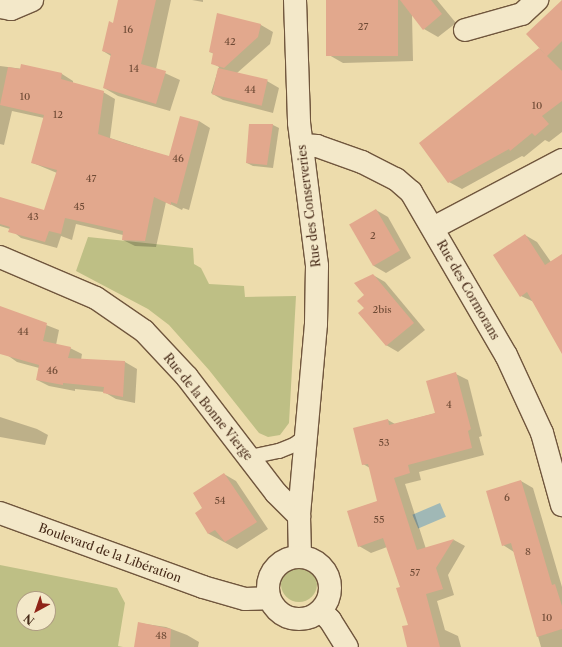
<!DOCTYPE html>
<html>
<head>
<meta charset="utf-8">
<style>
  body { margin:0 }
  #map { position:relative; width:562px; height:647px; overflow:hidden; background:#eddcac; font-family:"Libre Caslon Text",serif }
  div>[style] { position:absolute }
  .green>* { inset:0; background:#bebf85 }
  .round { border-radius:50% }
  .water>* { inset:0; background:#a0b8b6; transform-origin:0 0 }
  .shadow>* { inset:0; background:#0003 }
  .building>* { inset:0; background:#e2a88d; transform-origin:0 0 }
  .roads { filter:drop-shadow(1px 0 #70563d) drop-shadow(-1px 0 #70563d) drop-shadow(0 1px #70563d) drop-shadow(0 -1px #70563d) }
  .service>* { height:14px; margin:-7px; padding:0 7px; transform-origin:7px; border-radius:7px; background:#f3e8c9 }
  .minor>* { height:22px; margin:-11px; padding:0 11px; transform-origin:11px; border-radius:11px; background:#f3e8c9 }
  .tertiary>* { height:22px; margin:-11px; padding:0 11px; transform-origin:11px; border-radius:11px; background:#f3e8c9 }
  .tertiary>.ring { margin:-11px; padding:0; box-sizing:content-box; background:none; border:22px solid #f3e8c9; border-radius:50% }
  span { translate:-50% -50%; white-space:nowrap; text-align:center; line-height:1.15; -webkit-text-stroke:3.5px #f3e8c9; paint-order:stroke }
  .number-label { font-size:10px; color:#6e4a35 }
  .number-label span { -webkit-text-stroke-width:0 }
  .street-label { font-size:12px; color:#472a18 }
  .north { position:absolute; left:16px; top:591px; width:40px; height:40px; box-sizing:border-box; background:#f3e8c9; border:1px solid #ae9c82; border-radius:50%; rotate:220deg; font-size:11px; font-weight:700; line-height:16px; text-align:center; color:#472a18 }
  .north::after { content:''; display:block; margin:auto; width:14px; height:18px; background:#8f2418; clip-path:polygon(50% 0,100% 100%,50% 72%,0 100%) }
</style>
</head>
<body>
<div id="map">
  <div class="green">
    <div style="clip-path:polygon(88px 237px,193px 248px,194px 264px,201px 268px,209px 284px,244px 286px,245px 297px,296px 296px,289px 423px,280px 435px,268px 437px,259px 433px,209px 370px,169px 325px,148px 309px,76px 271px)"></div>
    <div style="clip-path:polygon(evenodd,0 565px,117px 588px,125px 603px,118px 646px,123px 647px,0 647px,0 565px,24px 599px,48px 599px,48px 623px,24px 623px,24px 599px)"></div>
    <div class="round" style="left:281px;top:566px;width:36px;height:36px"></div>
  </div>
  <div class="water">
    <div style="left:440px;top:503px;width:15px;height:30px;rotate:67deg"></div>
  </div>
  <div class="shadow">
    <div style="clip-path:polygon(119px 0,171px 0,156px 69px,180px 80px,170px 111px,118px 96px,104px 88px,111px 56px,103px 51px,114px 24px)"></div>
    <div style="clip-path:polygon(192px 0,203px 0,203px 2px)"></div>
    <div style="clip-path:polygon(331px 0,437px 0,456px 23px,438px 37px,424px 29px,412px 14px,413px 61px,343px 63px,329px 55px)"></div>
    <div style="clip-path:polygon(562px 0,562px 132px,549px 142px,545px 140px,524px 157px,522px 156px,462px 189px,449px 182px,421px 143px,541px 48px)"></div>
    <div style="clip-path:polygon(218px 15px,261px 25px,273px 32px,270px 44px,237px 73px,267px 81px,279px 88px,273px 113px,223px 100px,211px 93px,219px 67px,212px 63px,214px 54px,210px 52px)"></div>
    <div style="clip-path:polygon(0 66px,62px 74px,73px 81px,73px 83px,103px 92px,115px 99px,110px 138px,169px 157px,199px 121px,210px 128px,189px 210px,183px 208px,182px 210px,166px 202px,156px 247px,135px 246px,123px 240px,123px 235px,76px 224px,72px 240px,61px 236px,57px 248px,21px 238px,10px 229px,0 226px,0 198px,45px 211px,57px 173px,33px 163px,44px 118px,12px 111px,4px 145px,0 144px)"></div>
    <div style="clip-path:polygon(250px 125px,273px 125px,279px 128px,273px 168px,253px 166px,247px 163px)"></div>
    <div style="clip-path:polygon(376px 210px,388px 217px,411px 258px,386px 273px,374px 266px)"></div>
    <div style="clip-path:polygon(525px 235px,537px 242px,551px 262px,562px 266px,562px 349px,534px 302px,521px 296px)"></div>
    <div style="clip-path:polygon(373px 275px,385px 282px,425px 330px,398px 352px,386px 345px,366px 295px)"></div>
    <div style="clip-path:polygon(0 307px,59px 330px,56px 345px,70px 348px,82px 354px,81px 360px,125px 362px,137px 369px,135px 403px,116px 399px,104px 392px,75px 389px,75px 391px,49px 386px,37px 380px,39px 368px,17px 362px,0 350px)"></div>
    <div style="clip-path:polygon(456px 374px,468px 380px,482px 436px,479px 437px,484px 455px,419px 472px,421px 480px,405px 484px,426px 549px,454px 540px,465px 546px,448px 575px,454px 595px,437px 601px,445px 630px,458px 636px,461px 647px,408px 647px,409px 625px,401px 588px,387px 547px,371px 553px,359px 546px,378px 502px,370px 468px,363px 464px,388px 420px,395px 424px,436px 413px)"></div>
    <div style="clip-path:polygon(0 417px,37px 429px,48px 435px,45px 445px,0 437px)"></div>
    <div style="clip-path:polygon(224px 474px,236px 481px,268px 529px,237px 549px,209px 534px,197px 513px,203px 509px)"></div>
    <div style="clip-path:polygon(521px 481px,533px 488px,562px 587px,562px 647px,541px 647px,514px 552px,503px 545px)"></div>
    <div style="clip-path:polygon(139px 623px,166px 627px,187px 635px,199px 642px,198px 647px,135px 647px)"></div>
  </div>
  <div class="building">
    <div style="clip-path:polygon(118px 0,156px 0,141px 64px,166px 71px,156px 104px,103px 88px,111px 54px,102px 51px,109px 21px,113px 23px)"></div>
    <div style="left:326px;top:0;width:72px;height:56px"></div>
    <div style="clip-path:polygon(400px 0,431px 0,442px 14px,423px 30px)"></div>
    <div style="clip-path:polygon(562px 0,562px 41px,547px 56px,562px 71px,562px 101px,542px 116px,549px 124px,535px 136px,532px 133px,510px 151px,509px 149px,448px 183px,419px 143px,539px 48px,545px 54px,526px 34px)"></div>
    <div style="clip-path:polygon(217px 13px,261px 24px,258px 37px,224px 68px,211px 64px,213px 53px,209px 52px)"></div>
    <div style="clip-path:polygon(21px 64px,62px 73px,61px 79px,104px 91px,98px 134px,124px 143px,169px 156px,180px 116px,199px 121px,177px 204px,171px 202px,171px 205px,154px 197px,145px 241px,122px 240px,123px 231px,65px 218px,61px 234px,49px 231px,45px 242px,8px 232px,10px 227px,0 224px,0 197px,44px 210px,57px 170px,31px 163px,44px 115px,0 105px,8px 67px,20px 69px)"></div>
    <div style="left:218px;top:68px;width:51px;height:27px;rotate:13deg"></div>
    <div style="clip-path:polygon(249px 124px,273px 124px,267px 165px,246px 163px)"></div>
    <div style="left:376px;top:209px;width:48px;height:31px;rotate:60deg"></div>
    <div style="clip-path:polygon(525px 234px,545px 265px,562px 254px,562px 354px,527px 292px,520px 297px,493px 255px)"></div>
    <div style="clip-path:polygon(373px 274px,414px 323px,386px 346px,358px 313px,364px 308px,357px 301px,364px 295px,354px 283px)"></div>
    <div style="clip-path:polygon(0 306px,47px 323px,43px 341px,71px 347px,68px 358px,125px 361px,123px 397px,103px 393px,104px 387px,63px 383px,63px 385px,36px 380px,39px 365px,0 354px)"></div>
    <div style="clip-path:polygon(456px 372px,471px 429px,468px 431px,472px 448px,408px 465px,410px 473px,394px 478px,417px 550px,454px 539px,436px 568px,443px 589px,426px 594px,440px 647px,407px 647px,402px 626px,408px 625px,396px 588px,400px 587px,383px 538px,358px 547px,347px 511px,377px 501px,368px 464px,362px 465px,353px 428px,388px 419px,389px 425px,435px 413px,426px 381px)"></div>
    <div style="clip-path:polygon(224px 473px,257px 522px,225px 542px,215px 530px,208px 534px,195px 513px,202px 508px,193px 493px)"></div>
    <div style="clip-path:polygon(521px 480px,552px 585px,555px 584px,562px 606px,562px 629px,537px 637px,511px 543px,502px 546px,486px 491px)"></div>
    <div style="clip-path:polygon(138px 622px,171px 629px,170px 647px,134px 647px)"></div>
  </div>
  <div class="roads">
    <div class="service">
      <div style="left:250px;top:457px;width:30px;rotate:-12deg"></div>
      <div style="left:279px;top:451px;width:16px;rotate:-22deg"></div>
      <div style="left:294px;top:445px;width:15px;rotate:-37deg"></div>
    </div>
    <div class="minor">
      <div style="left:0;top:7px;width:11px;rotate:10deg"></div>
      <div style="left:11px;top:9px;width:23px;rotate:-23deg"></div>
      <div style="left:465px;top:30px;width:59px;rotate:-15.7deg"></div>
      <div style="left:522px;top:14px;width:21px;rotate:-43deg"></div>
      <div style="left:302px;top:145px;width:15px;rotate:4deg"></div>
      <div style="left:317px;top:146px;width:48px;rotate:19.6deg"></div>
      <div style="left:362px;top:162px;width:38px;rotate:27deg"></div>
      <div style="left:396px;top:179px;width:20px;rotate:41deg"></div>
      <div style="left:411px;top:192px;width:189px;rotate:59.8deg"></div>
      <div style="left:506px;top:355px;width:86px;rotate:65.2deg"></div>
      <div style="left:542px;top:433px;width:75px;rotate:74.5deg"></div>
      <div style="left:433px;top:228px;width:146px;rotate:-27.8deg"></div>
      <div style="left:0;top:257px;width:104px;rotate:23.1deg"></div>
      <div style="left:96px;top:298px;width:58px;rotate:34.5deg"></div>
      <div style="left:144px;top:331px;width:63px;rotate:46.9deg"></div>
      <div style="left:187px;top:377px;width:146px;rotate:52.5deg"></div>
      <div style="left:276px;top:493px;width:33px;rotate:45deg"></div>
    </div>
    <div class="tertiary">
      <div style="left:295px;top:0;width:123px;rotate:88.1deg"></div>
      <div style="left:299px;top:123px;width:144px;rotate:82.8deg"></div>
      <div style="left:317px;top:266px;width:58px;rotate:91deg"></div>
      <div style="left:316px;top:324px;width:193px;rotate:95.1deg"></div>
      <div style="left:299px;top:516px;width:40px;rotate:88.6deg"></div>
      <div style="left:0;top:513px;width:216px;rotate:20deg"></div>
      <div style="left:203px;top:587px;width:44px;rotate:15.9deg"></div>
      <div style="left:245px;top:599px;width:24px;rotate:-2deg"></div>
      <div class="ring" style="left:268px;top:557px;width:40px;height:40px"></div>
      <div style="left:321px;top:611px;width:13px;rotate:45deg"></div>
      <div style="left:330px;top:620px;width:32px;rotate:58deg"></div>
    </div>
  </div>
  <div class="number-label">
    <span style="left:363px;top:27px">27</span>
    <span style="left:128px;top:30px">16</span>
    <span style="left:230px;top:42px">42</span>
    <span style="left:134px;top:69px">14</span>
    <span style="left:250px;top:90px">44</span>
    <span style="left:25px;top:97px">10</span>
    <span style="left:537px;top:106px">10</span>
    <span style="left:58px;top:115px">12</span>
    <span style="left:178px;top:159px">46</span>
    <span style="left:91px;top:179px">47</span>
    <span style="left:79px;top:207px">45</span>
    <span style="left:33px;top:217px">43</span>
    <span style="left:373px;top:236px">2</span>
    <span style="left:382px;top:310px">2bis</span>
    <span style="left:23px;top:332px">44</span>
    <span style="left:52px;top:371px">46</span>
    <span style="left:449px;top:405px">4</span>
    <span style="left:384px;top:443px">53</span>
    <span style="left:507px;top:498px">6</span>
    <span style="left:220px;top:501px">54</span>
    <span style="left:379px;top:520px">55</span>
    <span style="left:528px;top:552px">8</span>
    <span style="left:415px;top:573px">57</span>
    <span style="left:547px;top:618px">10</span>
    <span style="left:161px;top:636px">48</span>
  </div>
  <div class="street-label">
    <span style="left:309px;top:206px;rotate:-97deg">Rue des Conserveries</span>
    <span style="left:468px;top:290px;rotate:60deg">Rue des Cormorans</span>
    <span style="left:208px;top:407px;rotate:51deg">Rue de la Bonne Vierge</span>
    <span style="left:110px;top:553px;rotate:20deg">Boulevard de la Libération</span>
  </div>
  <div class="north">N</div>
</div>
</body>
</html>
